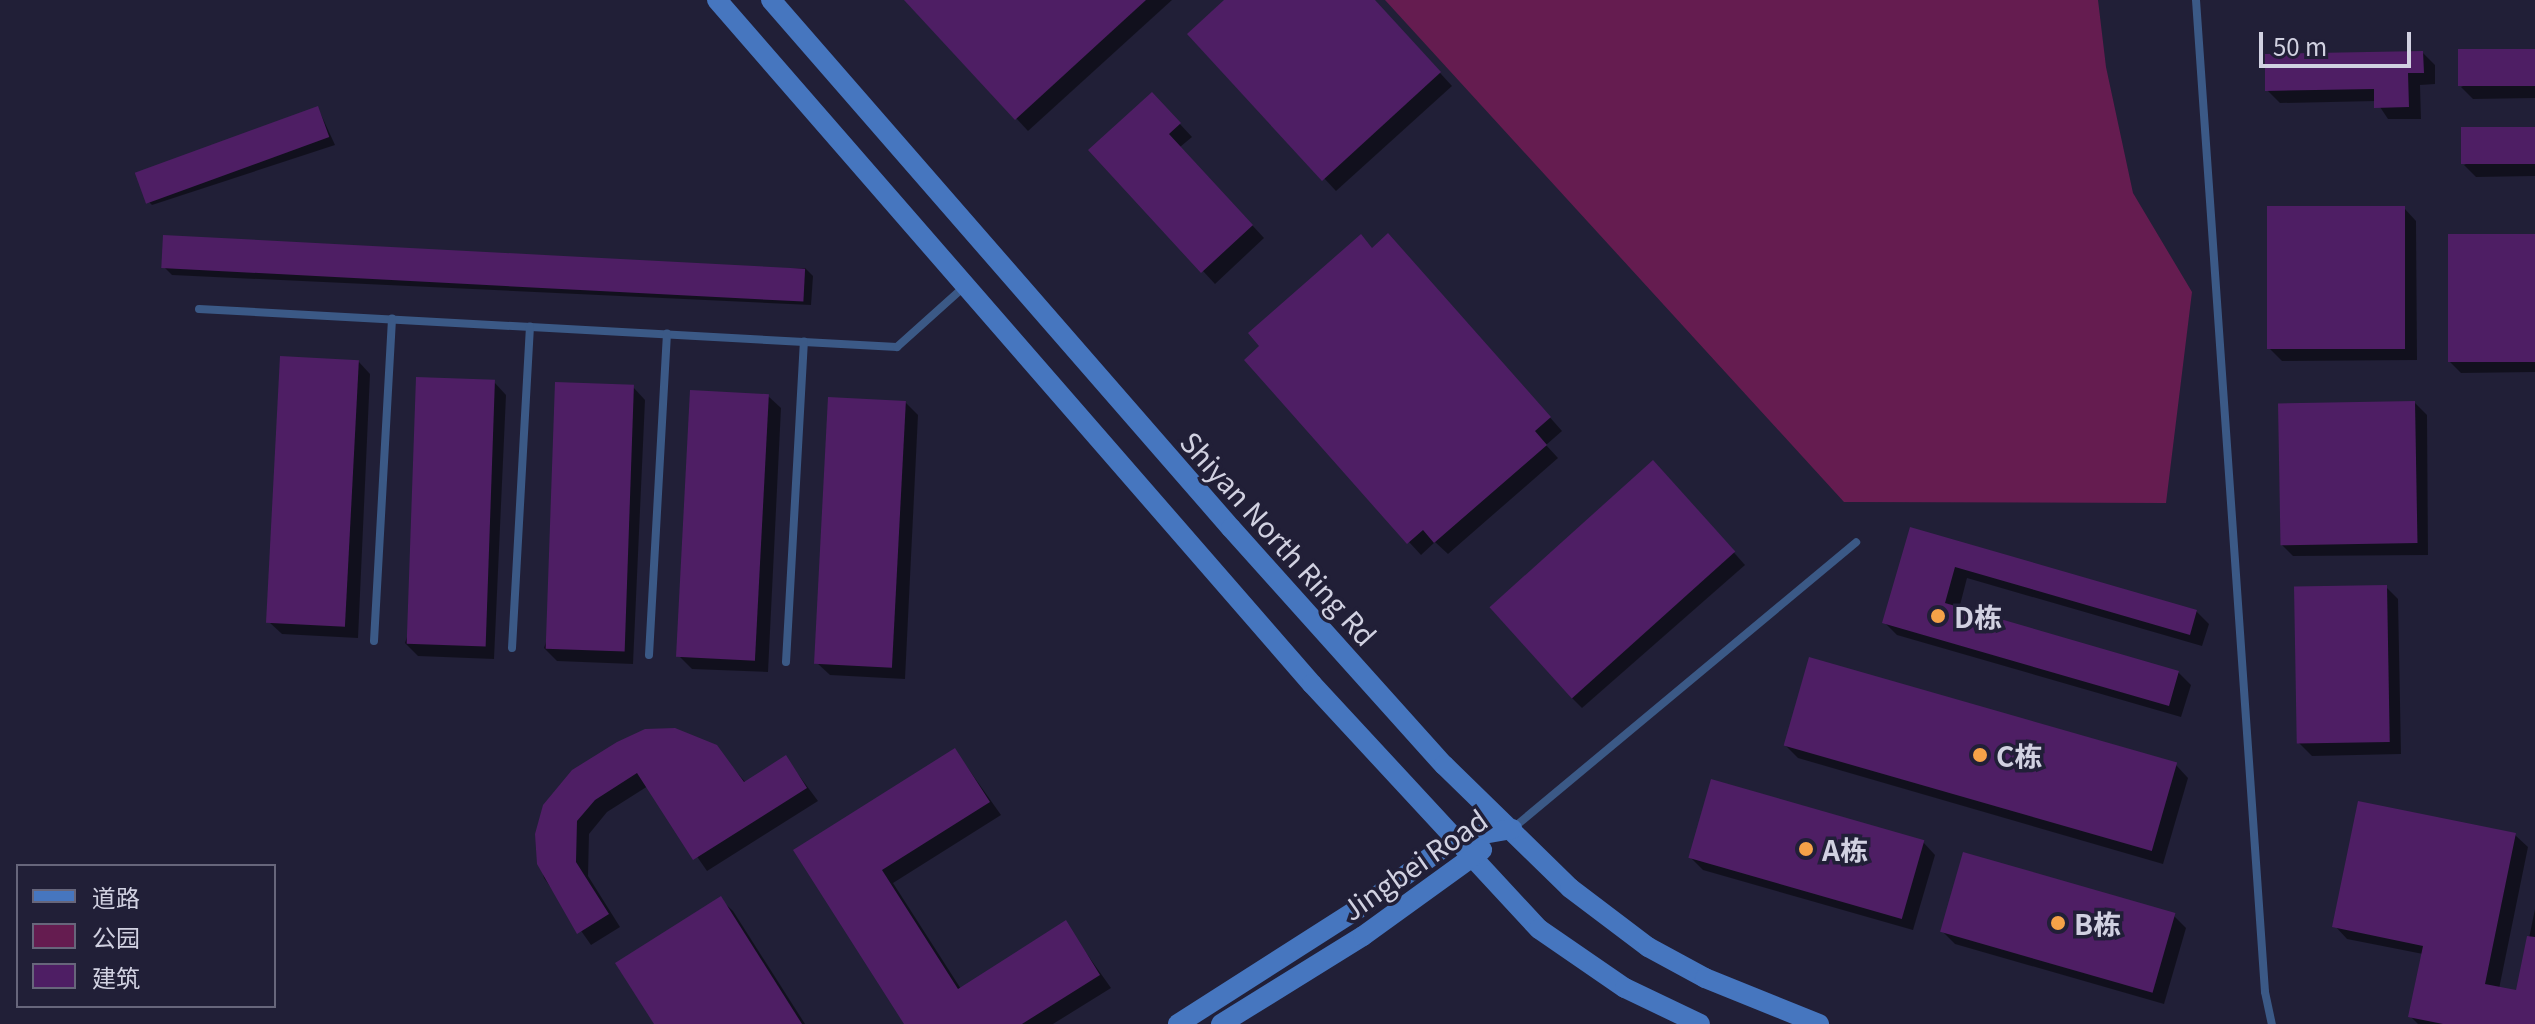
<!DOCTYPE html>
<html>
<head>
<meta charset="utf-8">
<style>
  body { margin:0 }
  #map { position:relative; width:2535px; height:1024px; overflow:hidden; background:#211f37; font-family:Georgia,"Noto Sans SC",serif }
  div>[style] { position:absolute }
  .green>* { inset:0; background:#651c50 }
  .shadow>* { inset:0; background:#0007 }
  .building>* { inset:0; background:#4e1e64; transform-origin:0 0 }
  .lane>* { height:8px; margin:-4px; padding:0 4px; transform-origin:4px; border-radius:4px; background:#3b5986 }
  .secondary>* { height:20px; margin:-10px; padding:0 10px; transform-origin:10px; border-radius:10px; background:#4676bf }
  .dots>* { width:22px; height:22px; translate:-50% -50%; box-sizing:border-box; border:4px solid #211f37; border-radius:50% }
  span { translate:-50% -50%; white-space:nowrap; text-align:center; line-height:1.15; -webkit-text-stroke:7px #211f37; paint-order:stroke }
  .street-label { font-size:28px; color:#d1d1e1 }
  .poi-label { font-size:28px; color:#d1d1e1; font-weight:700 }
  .left { translate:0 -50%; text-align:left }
  .legend { position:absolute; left:16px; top:864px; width:260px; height:144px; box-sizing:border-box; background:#211f37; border:2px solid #67667b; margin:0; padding:10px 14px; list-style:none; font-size:24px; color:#d1d1e1 }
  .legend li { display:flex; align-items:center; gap:16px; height:40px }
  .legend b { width:40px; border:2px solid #67667b }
  .scale { position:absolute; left:2259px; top:32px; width:152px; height:36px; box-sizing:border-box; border:4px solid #d1d1e1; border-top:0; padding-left:10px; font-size:24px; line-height:28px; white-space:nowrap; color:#d1d1e1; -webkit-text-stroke:6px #211f37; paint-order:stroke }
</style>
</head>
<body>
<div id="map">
  <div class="green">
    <div style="clip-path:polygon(1385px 0,2098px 0,2106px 67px,2133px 193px,2192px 292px,2166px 503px,1844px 502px)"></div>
  </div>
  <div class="shadow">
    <div style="clip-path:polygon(907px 0,1172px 0,1028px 131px)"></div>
    <div style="clip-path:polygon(1227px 0,1373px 0,1452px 86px,1336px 191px,1190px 34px)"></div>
    <div style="clip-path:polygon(2535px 51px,2535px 98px,2473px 99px,2461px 87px)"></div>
    <div style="clip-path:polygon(2423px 53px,2435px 65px,2435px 84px,2420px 85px,2421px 119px,2388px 119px,2376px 101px,2280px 103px,2267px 90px)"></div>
    <div style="clip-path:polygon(1164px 107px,1192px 137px,1180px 147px,1264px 238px,1215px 284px,1091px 150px)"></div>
    <div style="clip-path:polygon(318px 108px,335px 145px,152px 205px,144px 197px)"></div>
    <div style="clip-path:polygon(2535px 129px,2535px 176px,2476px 177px,2464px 165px)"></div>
    <div style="clip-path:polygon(2404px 208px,2416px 221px,2417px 360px,2282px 361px,2270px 349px)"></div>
    <div style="clip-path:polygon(2535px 236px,2535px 372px,2461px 373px,2450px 362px)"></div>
    <div style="clip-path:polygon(1400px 248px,1562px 431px,1546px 445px,1558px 458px,1448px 554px,1435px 542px,1421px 555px,1409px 542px,1373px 250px)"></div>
    <div style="clip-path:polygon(164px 267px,805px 268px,813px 276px,811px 305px,172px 275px)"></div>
    <div style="clip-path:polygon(358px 361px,370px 374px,358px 638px,282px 634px,269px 622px)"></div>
    <div style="clip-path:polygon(494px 382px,506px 395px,494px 659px,418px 656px,405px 643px)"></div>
    <div style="clip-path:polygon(633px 387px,645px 400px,633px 664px,557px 661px,544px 648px)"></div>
    <div style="clip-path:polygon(768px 396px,781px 408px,768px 672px,692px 669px,680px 657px)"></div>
    <div style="clip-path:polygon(905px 402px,918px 415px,905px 679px,830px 675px,817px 663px)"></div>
    <div style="clip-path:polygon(2415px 403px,2427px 415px,2428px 555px,2293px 556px,2281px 544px)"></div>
    <div style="clip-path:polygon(1665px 475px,1745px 565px,1582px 708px,1570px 696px)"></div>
    <div style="clip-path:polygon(1912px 529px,2196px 611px,2209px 624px,2202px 646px,1967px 578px,1959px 609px,2178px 672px,2191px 685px,2181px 717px,1897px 635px,1884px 622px)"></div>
    <div style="clip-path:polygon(2386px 587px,2398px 599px,2401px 754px,2312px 756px,2299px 743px)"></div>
    <div style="clip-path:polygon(1786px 746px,2176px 765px,2188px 778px,2163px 864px,1798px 758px)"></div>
    <div style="clip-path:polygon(715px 747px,746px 783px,786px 758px,818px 801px,707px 871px,648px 786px,607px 812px,589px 834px,588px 876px,620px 927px,591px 945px,544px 878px,537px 849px,574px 771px)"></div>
    <div style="clip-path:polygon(955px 750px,1001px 815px,893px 883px,961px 989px,1065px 923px,1111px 988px,1053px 1024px,906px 1024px,796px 851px)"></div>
    <div style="clip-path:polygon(2515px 835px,2528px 847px,2499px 989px,2518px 992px,2535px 909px,2535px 1024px,2418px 1024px,2410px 1016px,2423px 954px,2347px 939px,2335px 926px)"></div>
    <div style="clip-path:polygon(1923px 842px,1935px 855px,1913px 930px,1703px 870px,1690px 857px)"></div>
    <div style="clip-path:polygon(720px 899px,733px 911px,805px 1024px,657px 1024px)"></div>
    <div style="clip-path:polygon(2174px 916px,2186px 928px,2164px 1004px,1955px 944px,1942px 931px)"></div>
  </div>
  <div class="building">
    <div style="clip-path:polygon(904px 0,1146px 0,1015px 120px)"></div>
    <div style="clip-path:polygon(1224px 0,1375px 0,1441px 72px,1322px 181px,1187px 34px)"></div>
    <div style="left:2535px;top:49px;width:37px;height:77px;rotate:90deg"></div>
    <div style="clip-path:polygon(2423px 51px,2424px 73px,2408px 73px,2409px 107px,2374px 108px,2374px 89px,2265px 91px,2265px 54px)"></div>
    <div style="clip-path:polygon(1152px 92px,1181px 123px,1169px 134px,1253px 225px,1201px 273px,1088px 150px)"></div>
    <div style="left:318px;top:106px;width:33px;height:195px;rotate:70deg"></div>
    <div style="left:2535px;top:127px;width:37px;height:74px;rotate:90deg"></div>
    <div style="left:2405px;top:206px;width:143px;height:138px;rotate:90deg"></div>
    <div style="clip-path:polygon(1388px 233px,1551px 417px,1535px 431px,1547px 445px,1434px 543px,1423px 530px,1407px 544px,1244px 360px,1259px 346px,1248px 333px,1361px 234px,1372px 248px)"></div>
    <div style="left:2535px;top:234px;width:128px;height:87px;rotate:90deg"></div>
    <div style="left:163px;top:235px;width:643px;height:33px;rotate:3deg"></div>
    <div style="left:280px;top:356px;width:79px;height:267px;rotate:3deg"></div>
    <div style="left:416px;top:377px;width:79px;height:267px;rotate:2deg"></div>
    <div style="left:555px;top:382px;width:79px;height:267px;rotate:2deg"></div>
    <div style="left:690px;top:390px;width:79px;height:267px;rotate:3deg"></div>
    <div style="left:828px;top:397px;width:78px;height:267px;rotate:3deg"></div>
    <div style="left:2415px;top:401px;width:142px;height:137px;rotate:89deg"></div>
    <div style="left:1653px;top:460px;width:123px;height:220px;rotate:48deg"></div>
    <div style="clip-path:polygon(1910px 527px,2197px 610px,2190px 635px,1955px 567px,1945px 603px,2179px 671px,2169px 706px,1882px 623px)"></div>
    <div style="left:2387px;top:585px;width:157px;height:93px;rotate:89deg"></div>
    <div style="left:1809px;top:657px;width:383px;height:92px;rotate:16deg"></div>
    <div style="clip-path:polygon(675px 728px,717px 745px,744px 782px,786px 755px,807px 788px,693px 860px,637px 773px,595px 800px,577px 821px,576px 862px,609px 914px,577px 934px,537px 864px,535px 834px,543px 805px,572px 770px,617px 742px,645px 729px)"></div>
    <div style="clip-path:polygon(955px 748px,990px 802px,882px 870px,958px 989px,1066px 920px,1100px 975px,1022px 1024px,904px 1024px,793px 850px)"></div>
    <div style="left:1711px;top:779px;width:222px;height:82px;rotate:16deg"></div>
    <div style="clip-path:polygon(2358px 801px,2516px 833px,2485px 984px,2516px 990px,2527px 936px,2535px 937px,2535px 1024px,2443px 1024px,2408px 1017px,2423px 946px,2332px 927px)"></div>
    <div style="left:1963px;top:852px;width:221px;height:83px;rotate:16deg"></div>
    <div style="clip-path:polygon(721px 896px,802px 1024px,654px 1024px,615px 963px)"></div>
  </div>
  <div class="lane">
    <div style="left:2196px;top:0;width:994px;rotate:86.02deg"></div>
    <div style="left:2265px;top:992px;width:33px;rotate:78deg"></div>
    <div style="left:199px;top:309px;width:699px;rotate:3.12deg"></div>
    <div style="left:897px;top:347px;width:93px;rotate:-41.9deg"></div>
    <div style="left:374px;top:641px;width:323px;rotate:-86.8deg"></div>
    <div style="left:512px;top:648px;width:322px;rotate:-86.8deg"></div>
    <div style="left:649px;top:655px;width:322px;rotate:-86.8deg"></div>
    <div style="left:786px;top:662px;width:321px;rotate:-86.8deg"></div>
    <div style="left:1512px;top:829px;width:448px;rotate:-39.8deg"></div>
  </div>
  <div class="secondary">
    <div style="left:717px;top:0;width:907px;rotate:48.98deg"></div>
    <div style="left:1312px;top:684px;width:334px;rotate:47.2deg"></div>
    <div style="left:1539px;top:929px;width:104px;rotate:34.5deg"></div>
    <div style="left:1625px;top:988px;width:83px;rotate:25.6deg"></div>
    <div style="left:771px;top:0;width:700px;rotate:48.94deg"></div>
    <div style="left:1231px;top:528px;width:319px;rotate:48.1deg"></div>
    <div style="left:1444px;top:765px;width:176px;rotate:44.3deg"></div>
    <div style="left:1570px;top:888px;width:98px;rotate:37.1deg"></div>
    <div style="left:1648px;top:947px;width:65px;rotate:28.5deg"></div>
    <div style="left:1705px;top:978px;width:123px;rotate:22deg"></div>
    <div style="left:1178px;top:1024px;width:223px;rotate:-32.6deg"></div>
    <div style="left:1366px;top:904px;width:110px;rotate:-36.1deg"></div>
    <div style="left:1455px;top:839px;width:58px;rotate:-10deg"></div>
    <div style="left:1221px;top:1024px;width:167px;rotate:-31.8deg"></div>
    <div style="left:1363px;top:936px;width:147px;rotate:-35.9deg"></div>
  </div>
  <div class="dots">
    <div style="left:1938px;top:616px;background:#f6a248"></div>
    <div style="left:1980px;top:755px;background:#f6a248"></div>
    <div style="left:1806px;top:849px;background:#f6a248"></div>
    <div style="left:2058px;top:923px;background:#f6a248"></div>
  </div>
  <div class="street-label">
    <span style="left:1279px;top:538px;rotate:48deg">Shiyan North Ring Rd</span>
    <span style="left:1414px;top:864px;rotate:-35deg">Jingbei Road</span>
  </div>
  <div class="poi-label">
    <span class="left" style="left:1954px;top:616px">D栋</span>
    <span class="left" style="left:1996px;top:755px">C栋</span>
    <span class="left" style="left:1822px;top:849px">A栋</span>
    <span class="left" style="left:2074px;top:923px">B栋</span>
  </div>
  <ul class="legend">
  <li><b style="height:10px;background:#4676bf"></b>道路</li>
  <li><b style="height:22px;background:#651c50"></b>公园</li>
  <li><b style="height:22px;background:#4e1e64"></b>建筑</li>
  </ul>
  <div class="scale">50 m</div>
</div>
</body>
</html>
